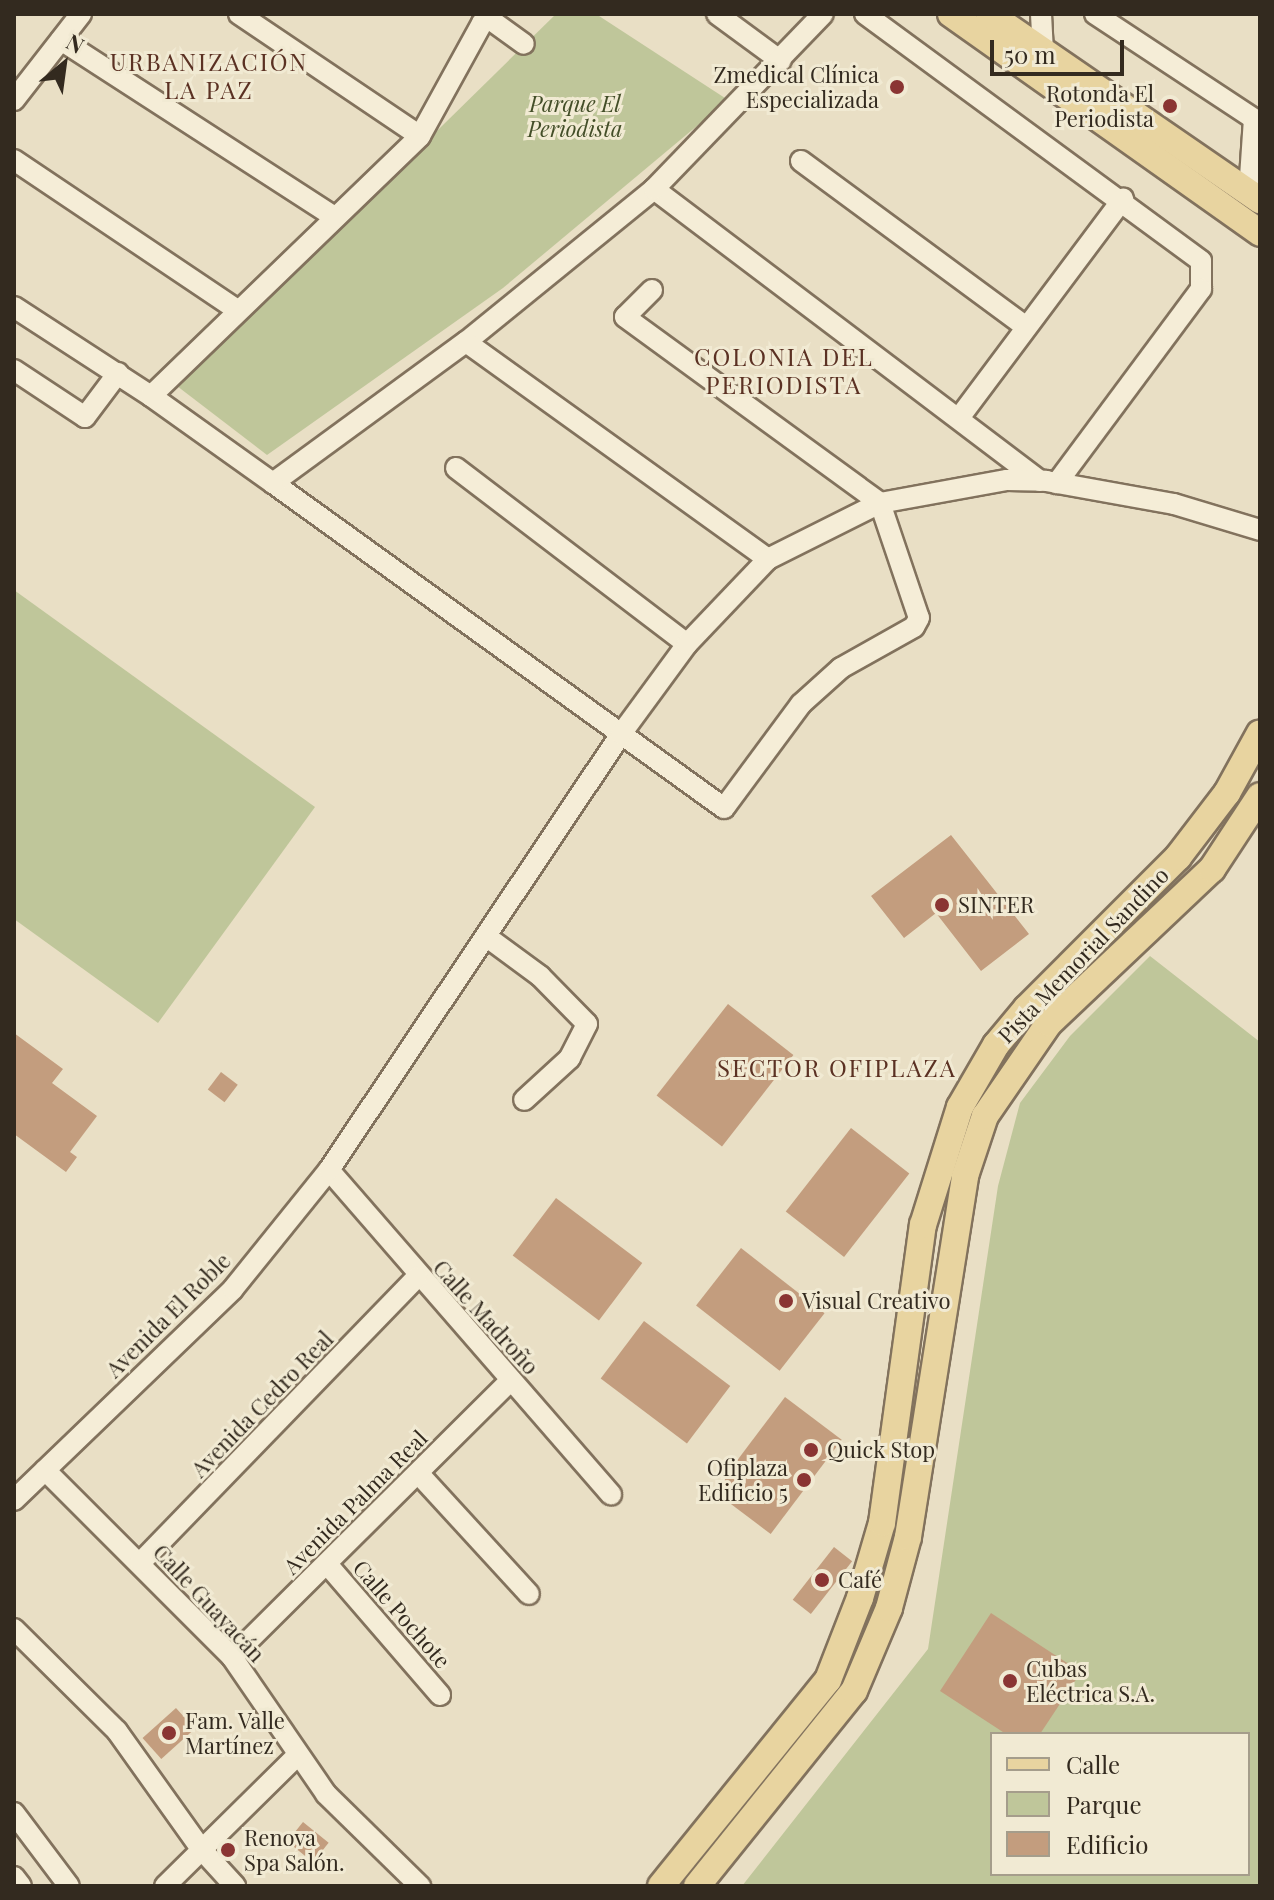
<!DOCTYPE html>
<html>
<head>
<meta charset="utf-8">
<style>
  body { margin:0 }
  #map { position:relative; width:1274px; height:1900px; overflow:hidden; background:#e9dfc5; font-family:"Playfair Display",serif }
  div>[style] { position:absolute }
  .green>* { inset:0; background:#bfc69a }
  .building>* { inset:0; background:#c39d7e; transform-origin:0 0 }
  .roads { filter:drop-shadow(2px 0 #82725d) drop-shadow(-2px 0 #82725d) drop-shadow(0 2px #82725d) drop-shadow(0 -2px #82725d) }
  .minor>* { height:20px; margin:-10px; padding:0 10px; transform-origin:10px; border-radius:10px; background:#f5edd7 }
  .major>* { height:26px; margin:-13px; padding:0 13px; transform-origin:13px; border-radius:13px; background:#e8d4a0 }
  .dots>* { width:22px; height:22px; translate:-50% -50%; box-sizing:border-box; border:4px solid #f1ead3; border-radius:50% }
  span { translate:-50% -50%; white-space:nowrap; text-align:center; line-height:1.15; -webkit-text-stroke:6px #f1ead3; paint-order:stroke }
  .poi-label { font-size:22px; color:#332a1f }
  .right { translate:-100% -50%; text-align:right }
  .left { translate:0 -50%; text-align:left }
  .park-label { font-size:22px; color:#434e28; font-style:italic }
  .street-label { font-size:22px; color:#332a1f }
  .neighbourhood-label { font-size:24px; color:#5b3123; letter-spacing:2px }
  .frame { position:absolute; inset:0; border:16px solid #332a1f; pointer-events:none }
  .legend { position:absolute; left:990px; top:1732px; width:260px; height:144px; box-sizing:border-box; background:#f1ead3; border:2px solid #a59d8b; margin:0; padding:10px 14px; list-style:none; font-size:24px; color:#332a1f }
  .legend li { display:flex; align-items:center; gap:16px; height:40px }
  .legend b { width:40px; border:2px solid #a59d8b }
  .north { position:absolute; left:24px; top:24px; width:80px; height:80px; -webkit-text-stroke:6px #f1ead3; paint-order:stroke; rotate:29deg; font-size:22px; font-weight:700; line-height:32px; text-align:center; color:#332a1f }
  .north::after { content:''; display:block; margin:auto; width:28px; height:36px; background:#332a1f; clip-path:polygon(50% 0,100% 100%,50% 72%,0 100%) }
  .scale { position:absolute; left:990px; top:40px; width:134px; height:36px; box-sizing:border-box; border:4px solid #332a1f; border-top:0; padding-left:10px; font-size:24px; line-height:28px; white-space:nowrap; color:#332a1f; -webkit-text-stroke:6px #f1ead3; paint-order:stroke }
</style>
</head>
<body>
<div id="map">
  <div class="green">
    <div style="clip-path:polygon(556px 14px,596px 14px,728px 100px,503px 288px,267px 455px,177px 386px)"></div>
    <div style="clip-path:polygon(14px 590px,315px 807px,158px 1023px,14px 919px)"></div>
    <div style="clip-path:polygon(evenodd,1150px 956px,1260px 1042px,1260px 1886px,742px 1886px,928px 1649px,998px 1186px,1020px 1103px,1070px 1036px,1150px 956px,992px 1734px,1248px 1734px,1248px 1874px,992px 1874px,992px 1734px)"></div>
  </div>
  <div class="building">
    <div style="clip-path:polygon(951px 835px,1029px 934px,981px 971px,936px 913px,904px 938px,871px 896px)"></div>
    <div style="left:728px;top:1004px;width:83px;height:116px;rotate:38deg"></div>
    <div style="clip-path:polygon(14px 1033px,63px 1069px,52px 1083px,97px 1116px,70px 1152px,77px 1157px,66px 1172px,14px 1134px)"></div>
    <div style="left:221px;top:1072px;width:21px;height:22px;rotate:37deg"></div>
    <div style="left:851px;top:1128px;width:74px;height:106px;rotate:38deg"></div>
    <div style="left:556px;top:1198px;width:108px;height:72px;rotate:37deg"></div>
    <div style="left:741px;top:1248px;width:106px;height:73px;rotate:38deg"></div>
    <div style="left:644px;top:1321px;width:108px;height:72px;rotate:37deg"></div>
    <div style="left:785px;top:1397px;width:71px;height:118px;rotate:37deg"></div>
    <div style="left:834px;top:1547px;width:23px;height:67px;rotate:38deg"></div>
    <div style="clip-path:polygon(991px 1613px,1081px 1672px,1040px 1734px,1006px 1734px,940px 1691px)"></div>
    <div style="left:176px;top:1708px;width:28px;height:45px;rotate:48deg"></div>
    <div style="left:303px;top:1822px;width:33px;height:25px;rotate:39deg"></div>
  </div>
  <div class="roads">
    <div class="minor">
      <div style="left:239px;top:14px;width:218px;rotate:34deg"></div>
      <div style="left:717px;top:14px;width:79px;rotate:36.3deg"></div>
      <div style="left:865px;top:14px;width:417px;rotate:36.3deg"></div>
      <div style="left:1201px;top:261px;width:28px;rotate:90deg"></div>
      <div style="left:1201px;top:289px;width:242px;rotate:126.6deg"></div>
      <div style="left:1041px;top:14px;width:38px;rotate:87deg"></div>
      <div style="left:1095px;top:14px;width:198px;rotate:33.4deg"></div>
      <div style="left:61px;top:40px;width:326px;rotate:32.9deg"></div>
      <div style="left:14px;top:100px;width:109px;rotate:-52.1deg"></div>
      <div style="left:14px;top:160px;width:269px;rotate:33.9deg"></div>
      <div style="left:801px;top:161px;width:280px;rotate:36.4deg"></div>
      <div style="left:654px;top:189px;width:484px;rotate:37.1deg"></div>
      <div style="left:1249px;top:192px;width:73px;rotate:-86.1deg"></div>
      <div style="left:652px;top:290px;width:38px;rotate:135deg"></div>
      <div style="left:625px;top:317px;width:316px;rotate:36.1deg"></div>
      <div style="left:880px;top:503px;width:121px;rotate:71.3deg"></div>
      <div style="left:919px;top:618px;width:10px;rotate:119deg"></div>
      <div style="left:914px;top:627px;width:84px;rotate:150.7deg"></div>
      <div style="left:841px;top:668px;width:54px;rotate:138deg"></div>
      <div style="left:801px;top:704px;width:129px;rotate:126.5deg"></div>
      <div style="left:724px;top:808px;width:556px;rotate:-144.22deg"></div>
      <div style="left:273px;top:483px;width:239px;rotate:-36.2deg"></div>
      <div style="left:466px;top:342px;width:242px;rotate:-39.1deg"></div>
      <div style="left:654px;top:189px;width:243px;rotate:-46deg"></div>
      <div style="left:14px;top:307px;width:163px;rotate:33deg"></div>
      <div style="left:151px;top:396px;width:374px;rotate:-44deg"></div>
      <div style="left:420px;top:136px;width:129px;rotate:-61.2deg"></div>
      <div style="left:482px;top:23px;width:8px;rotate:-40deg"></div>
      <div style="left:488px;top:18px;width:44px;rotate:35.8deg"></div>
      <div style="left:466px;top:342px;width:372px;rotate:35.7deg"></div>
      <div style="left:14px;top:370px;width:85px;rotate:33.5deg"></div>
      <div style="left:85px;top:417px;width:55px;rotate:-53.1deg"></div>
      <div style="left:151px;top:396px;width:150px;rotate:35.5deg"></div>
      <div style="left:959px;top:418px;width:274px;rotate:-53.2deg"></div>
      <div style="left:456px;top:468px;width:290px;rotate:37.3deg"></div>
      <div style="left:487px;top:937px;width:66px;rotate:36.3deg"></div>
      <div style="left:540px;top:976px;width:67px;rotate:45.6deg"></div>
      <div style="left:587px;top:1024px;width:38px;rotate:117deg"></div>
      <div style="left:570px;top:1058px;width:62px;rotate:137.6deg"></div>
      <div style="left:329px;top:1170px;width:430px;rotate:49deg"></div>
      <div style="left:45px;top:1470px;width:264px;rotate:45deg"></div>
      <div style="left:232px;top:1657px;width:166px;rotate:55.5deg"></div>
      <div style="left:326px;top:1794px;width:132px;rotate:44.4deg"></div>
      <div style="left:418px;top:1473px;width:164px;rotate:47.5deg"></div>
      <div style="left:14px;top:1500px;width:304px;rotate:-43.9deg"></div>
      <div style="left:233px;top:1289px;width:153px;rotate:-51.1deg"></div>
      <div style="left:329px;top:1170px;width:525px;rotate:-56.19deg"></div>
      <div style="left:621px;top:734px;width:112px;rotate:-53.7deg"></div>
      <div style="left:687px;top:644px;width:117px;rotate:-46.4deg"></div>
      <div style="left:768px;top:559px;width:125px;rotate:-26.6deg"></div>
      <div style="left:880px;top:503px;width:129px;rotate:-10.3deg"></div>
      <div style="left:1007px;top:480px;width:39px;rotate:1deg"></div>
      <div style="left:1046px;top:481px;width:130px;rotate:10.2deg"></div>
      <div style="left:1174px;top:504px;width:90px;rotate:16.8deg"></div>
      <div style="left:140px;top:1563px;width:398px;rotate:-45.9deg"></div>
      <div style="left:327px;top:1564px;width:173px;rotate:49.2deg"></div>
      <div style="left:14px;top:1629px;width:145px;rotate:44.7deg"></div>
      <div style="left:117px;top:1731px;width:146px;rotate:54.5deg"></div>
      <div style="left:202px;top:1850px;width:49px;rotate:47.5deg"></div>
      <div style="left:232px;top:1657px;width:393px;rotate:-44.8deg"></div>
      <div style="left:14px;top:1813px;width:91px;rotate:53deg"></div>
      <div style="left:14px;top:1877px;width:11px;rotate:52deg"></div>
      <div style="left:165px;top:1886px;width:187px;rotate:-44.6deg"></div>
    </div>
    <div class="major">
      <div style="left:951px;top:14px;width:379px;rotate:35.3deg"></div>
      <div style="left:989px;top:14px;width:329px;rotate:34.5deg"></div>
      <div style="left:661px;top:1886px;width:265px;rotate:-51deg"></div>
      <div style="left:828px;top:1680px;width:88px;rotate:-68.7deg"></div>
      <div style="left:860px;top:1598px;width:78px;rotate:-73.7deg"></div>
      <div style="left:882px;top:1523px;width:301px;rotate:-82.2deg"></div>
      <div style="left:923px;top:1225px;width:124px;rotate:-72.6deg"></div>
      <div style="left:960px;top:1107px;width:72px;rotate:-59.9deg"></div>
      <div style="left:996px;top:1045px;width:48px;rotate:-50deg"></div>
      <div style="left:1027px;top:1008px;width:214px;rotate:-45deg"></div>
      <div style="left:1178px;top:857px;width:81px;rotate:-52.6deg"></div>
      <div style="left:1227px;top:793px;width:68px;rotate:-61.2deg"></div>
      <div style="left:697px;top:1886px;width:250px;rotate:-51.2deg"></div>
      <div style="left:854px;top:1691px;width:90px;rotate:-67.1deg"></div>
      <div style="left:889px;top:1608px;width:73px;rotate:-75deg"></div>
      <div style="left:908px;top:1537px;width:365px;rotate:-81deg"></div>
      <div style="left:965px;top:1176px;width:63px;rotate:-71.6deg"></div>
      <div style="left:985px;top:1116px;width:113px;rotate:-55.5deg"></div>
      <div style="left:1049px;top:1023px;width:224px;rotate:-43.4deg"></div>
      <div style="left:1212px;top:869px;width:87px;rotate:-56.7deg"></div>
    </div>
  </div>
  <div class="dots">
    <div style="left:897px;top:87px;background:#8a3533"></div>
    <div style="left:1170px;top:106px;background:#8a3533"></div>
    <div style="left:942px;top:905px;background:#8a3533"></div>
    <div style="left:786px;top:1301px;background:#8a3533"></div>
    <div style="left:811px;top:1450px;background:#8a3533"></div>
    <div style="left:804px;top:1480px;background:#8a3533"></div>
    <div style="left:822px;top:1580px;background:#8a3533"></div>
    <div style="left:1010px;top:1681px;background:#8a3533"></div>
    <div style="left:169px;top:1733px;background:#8a3533"></div>
    <div style="left:228px;top:1850px;background:#8a3533"></div>
  </div>
  <div class="poi-label">
    <span class="right" style="left:879px;top:87px">Zmedical Clínica<br>Especializada</span>
    <span class="right" style="left:1154px;top:106px">Rotonda El<br>Periodista</span>
    <span class="left" style="left:958px;top:905px">SINTER</span>
    <span class="left" style="left:802px;top:1301px">Visual Creativo</span>
    <span class="left" style="left:827px;top:1450px">Quick Stop</span>
    <span class="right" style="left:788px;top:1480px">Ofiplaza<br>Edificio 5</span>
    <span class="left" style="left:838px;top:1580px">Café</span>
    <span class="left" style="left:1026px;top:1681px">Cubas<br>Eléctrica S.A.</span>
    <span class="left" style="left:185px;top:1733px">Fam. Valle<br>Martínez</span>
    <span class="left" style="left:244px;top:1850px">Renova<br>Spa Salón.</span>
  </div>
  <div class="park-label">
    <span style="left:575px;top:116px">Parque El<br>Periodista</span>
  </div>
  <div class="street-label">
    <span style="left:1083px;top:955px;rotate:-46deg">Pista Memorial Sandino</span>
    <span style="left:168px;top:1315px;rotate:-45deg">Avenida El Roble</span>
    <span style="left:486px;top:1317px;rotate:48deg">Calle Madroño</span>
    <span style="left:262px;top:1404px;rotate:-46deg">Avenida Cedro Real</span>
    <span style="left:355px;top:1502px;rotate:-45deg">Avenida Palma Real</span>
    <span style="left:209px;top:1603px;rotate:47deg">Calle Guayacán</span>
    <span style="left:402px;top:1614px;rotate:49deg">Calle Pochote</span>
  </div>
  <div class="neighbourhood-label">
    <span style="left:209px;top:76px">URBANIZACIÓN<br>LA PAZ</span>
    <span style="left:784px;top:371px">COLONIA DEL<br>PERIODISTA</span>
    <span style="left:837px;top:1068px">SECTOR OFIPLAZA</span>
  </div>
  <div class="frame"></div>
  <ul class="legend">
  <li><b style="height:10px;background:#e8d4a0"></b>Calle</li>
  <li><b style="height:22px;background:#bfc69a"></b>Parque</li>
  <li><b style="height:22px;background:#c39d7e"></b>Edificio</li>
  </ul>
  <div class="north">N</div>
  <div class="scale">50 m</div>
</div>
</body>
</html>
